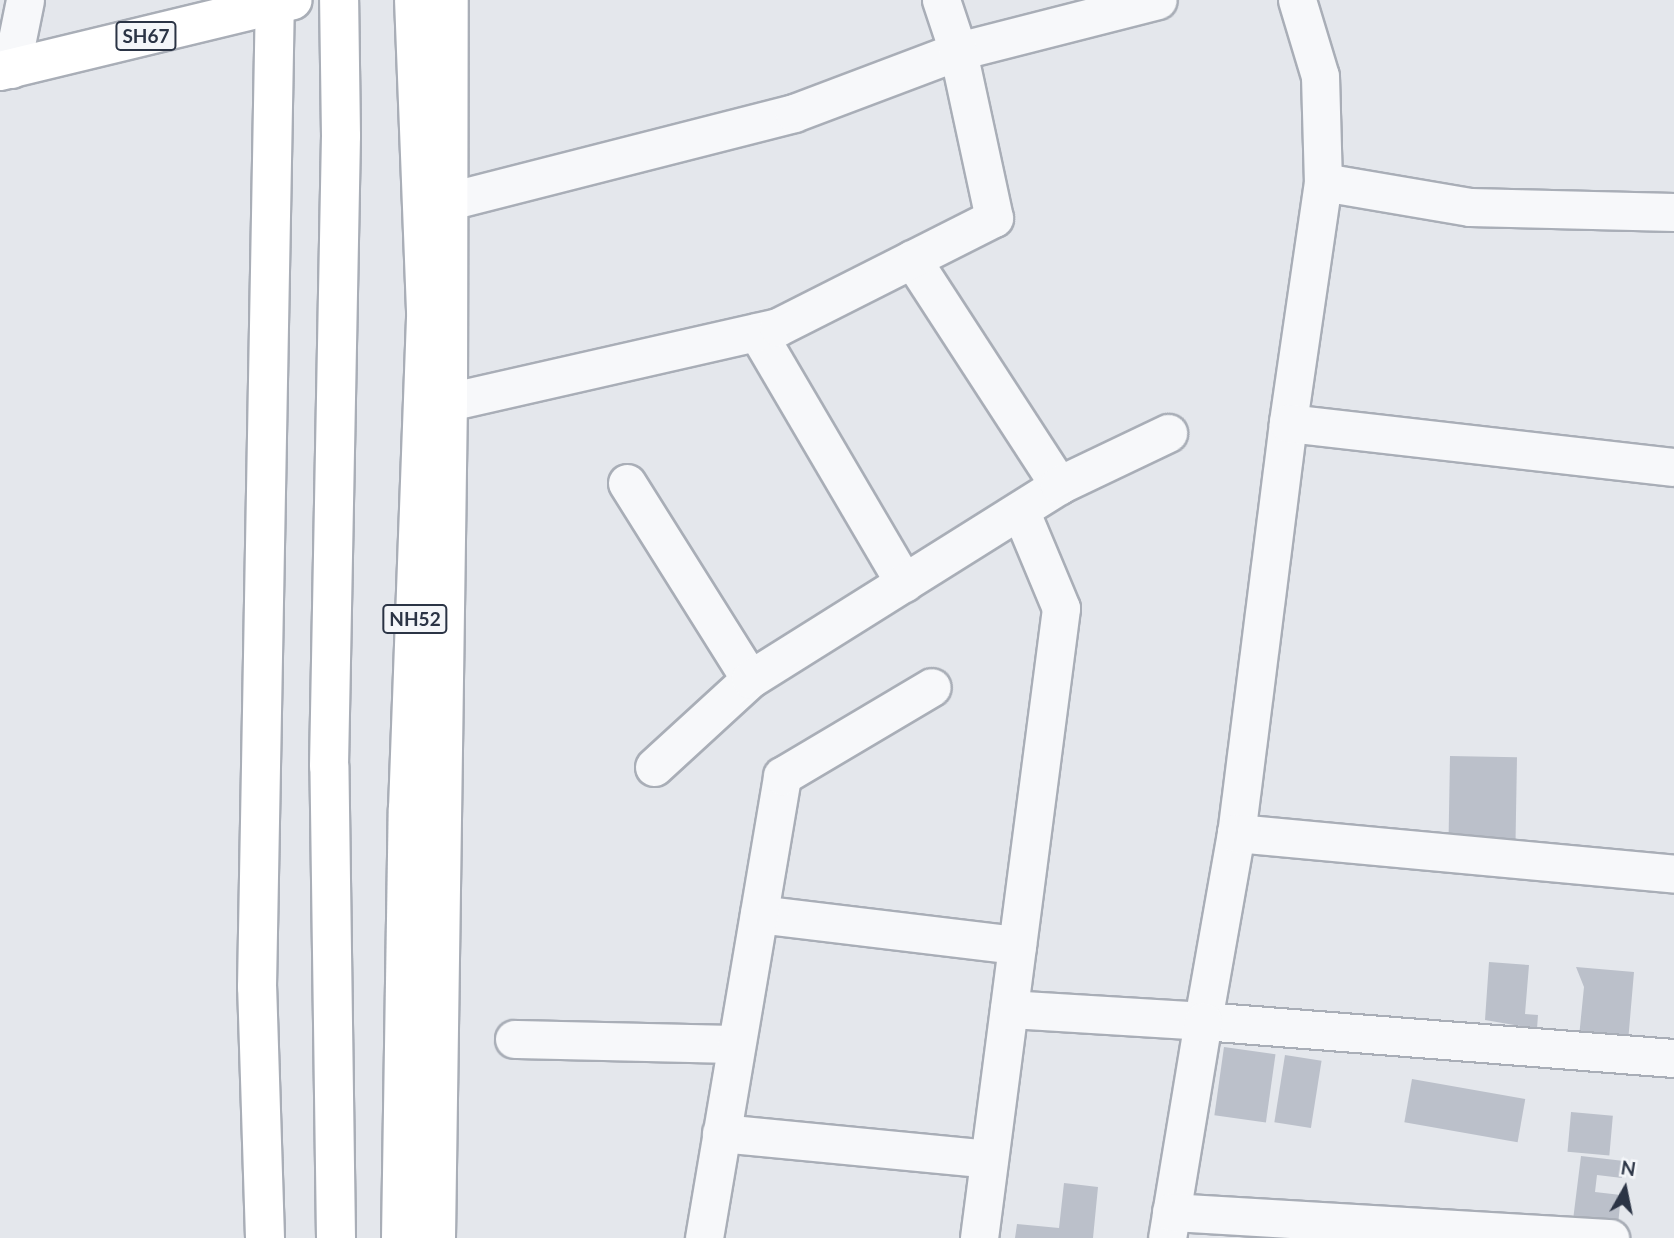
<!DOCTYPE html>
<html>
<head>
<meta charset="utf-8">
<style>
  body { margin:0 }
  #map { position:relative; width:1674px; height:1238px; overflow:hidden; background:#e4e7ec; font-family:Lato,sans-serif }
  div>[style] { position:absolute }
  .building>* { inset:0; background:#bbc0ca; transform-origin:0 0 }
  .roads { filter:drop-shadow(2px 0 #a9aeb7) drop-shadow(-2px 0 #a9aeb7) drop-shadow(0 2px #a9aeb7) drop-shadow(0 -2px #a9aeb7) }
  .minor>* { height:37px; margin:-18.5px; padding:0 18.5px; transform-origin:18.5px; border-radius:18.5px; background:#f7f8fa }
  .major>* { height:38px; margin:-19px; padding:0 19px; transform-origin:19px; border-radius:19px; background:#fff }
  .highway>* { height:38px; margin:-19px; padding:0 19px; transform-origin:19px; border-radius:19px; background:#fff }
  span { translate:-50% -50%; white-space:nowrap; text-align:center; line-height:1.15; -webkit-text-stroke:7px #f4f6f9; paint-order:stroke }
  .shield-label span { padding:2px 5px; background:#f4f6f9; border:2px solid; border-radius:5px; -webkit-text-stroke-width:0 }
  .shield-label { font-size:19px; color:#2b3445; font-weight:700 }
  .north { position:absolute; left:1590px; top:1154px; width:70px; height:70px; -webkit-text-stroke:5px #f4f6f9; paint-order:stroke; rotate:9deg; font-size:19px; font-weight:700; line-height:28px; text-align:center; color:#2b3445 }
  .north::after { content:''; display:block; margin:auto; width:24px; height:32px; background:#2b3445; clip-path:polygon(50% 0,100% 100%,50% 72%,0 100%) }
</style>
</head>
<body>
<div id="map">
  <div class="building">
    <div style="left:1450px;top:756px;width:67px;height:89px;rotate:1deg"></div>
    <div style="clip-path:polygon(1489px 962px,1529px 965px,1525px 1014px,1538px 1015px,1537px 1029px,1485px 1020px)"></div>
    <div style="clip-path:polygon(1576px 967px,1634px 972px,1628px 1042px,1579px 1037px,1584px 987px)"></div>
    <div style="left:1224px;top:1047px;width:52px;height:69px;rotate:8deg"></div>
    <div style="left:1285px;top:1055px;width:37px;height:68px;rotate:9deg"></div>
    <div style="left:1412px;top:1079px;width:115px;height:44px;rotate:10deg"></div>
    <div style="left:1571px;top:1112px;width:42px;height:40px;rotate:5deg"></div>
    <div style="clip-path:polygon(1581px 1156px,1624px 1161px,1622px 1178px,1597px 1175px,1595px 1192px,1621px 1195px,1618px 1225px,1573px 1220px)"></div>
    <div style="clip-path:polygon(1064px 1183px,1098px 1187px,1093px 1238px,1015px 1238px,1017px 1224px,1059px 1228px)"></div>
  </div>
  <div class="roads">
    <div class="minor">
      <div style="left:1297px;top:0;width:79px;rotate:73.2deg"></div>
      <div style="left:1320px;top:76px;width:106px;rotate:88.4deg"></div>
      <div style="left:1323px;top:182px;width:244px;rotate:98.3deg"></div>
      <div style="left:1288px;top:423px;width:413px;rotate:97.2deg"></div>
      <div style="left:1236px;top:833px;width:191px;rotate:100deg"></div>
      <div style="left:1203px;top:1021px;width:472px;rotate:4.5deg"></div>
      <div style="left:11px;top:69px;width:70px;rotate:-78.5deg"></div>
      <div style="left:1323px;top:182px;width:149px;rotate:9.7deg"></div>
      <div style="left:1470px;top:207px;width:204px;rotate:1.4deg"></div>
      <div style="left:449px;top:201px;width:356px;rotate:-14.3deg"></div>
      <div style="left:794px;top:113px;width:175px;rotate:-20.7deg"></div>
      <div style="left:958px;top:51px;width:206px;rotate:-14.3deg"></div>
      <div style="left:912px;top:259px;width:270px;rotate:57deg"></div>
      <div style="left:757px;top:332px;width:291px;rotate:59.6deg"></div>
      <div style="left:448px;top:402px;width:338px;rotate:-12.8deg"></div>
      <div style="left:778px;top:327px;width:242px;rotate:-26.8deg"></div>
      <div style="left:994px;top:218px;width:171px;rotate:-102.2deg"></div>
      <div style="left:958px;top:51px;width:54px;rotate:-108.4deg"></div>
      <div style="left:1288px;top:423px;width:388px;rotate:6.5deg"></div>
      <div style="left:627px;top:483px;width:231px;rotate:57.9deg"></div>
      <div style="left:654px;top:767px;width:130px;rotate:-42.5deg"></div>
      <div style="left:750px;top:679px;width:365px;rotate:-32.1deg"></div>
      <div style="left:1059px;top:485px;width:121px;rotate:-25.5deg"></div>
      <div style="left:1236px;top:833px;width:440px;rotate:5.3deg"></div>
      <div style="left:759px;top:914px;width:260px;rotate:6.9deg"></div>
      <div style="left:1009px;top:1009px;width:194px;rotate:3.5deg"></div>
      <div style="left:1203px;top:1021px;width:220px;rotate:99.4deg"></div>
      <div style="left:514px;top:1039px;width:222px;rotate:1.3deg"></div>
      <div style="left:721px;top:1133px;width:269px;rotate:5.5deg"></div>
      <div style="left:1171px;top:1212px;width:440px;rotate:3.4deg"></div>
      <div style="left:704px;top:1238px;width:469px;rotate:-80.4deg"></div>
      <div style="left:782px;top:776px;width:174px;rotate:-30.7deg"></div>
      <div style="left:979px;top:1238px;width:635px;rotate:-82.58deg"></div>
      <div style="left:1061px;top:608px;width:106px;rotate:-112.7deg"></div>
    </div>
    <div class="major">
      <div style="left:0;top:71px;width:301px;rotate:-13.6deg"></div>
      <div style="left:265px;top:1238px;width:251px;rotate:-91.8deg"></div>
      <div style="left:257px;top:987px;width:987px;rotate:-88.96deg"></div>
      <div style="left:436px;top:1238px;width:836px;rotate:-89.18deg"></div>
      <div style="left:448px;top:402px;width:402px;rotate:-89.9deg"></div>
    </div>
    <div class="highway">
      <div style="left:336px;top:1238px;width:472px;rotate:-90.8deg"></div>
      <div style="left:329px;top:766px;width:630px;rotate:-88.91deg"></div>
      <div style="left:341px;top:136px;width:136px;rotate:-90.8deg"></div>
      <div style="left:401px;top:1238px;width:429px;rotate:-89.1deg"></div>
      <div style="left:408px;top:809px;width:498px;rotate:-87.9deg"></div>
      <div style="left:426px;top:311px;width:311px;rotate:-92.2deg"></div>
    </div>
  </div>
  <div class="shield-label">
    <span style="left:146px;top:36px">SH67</span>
    <span style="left:415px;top:619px">NH52</span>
  </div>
  <div class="north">N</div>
</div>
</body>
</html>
